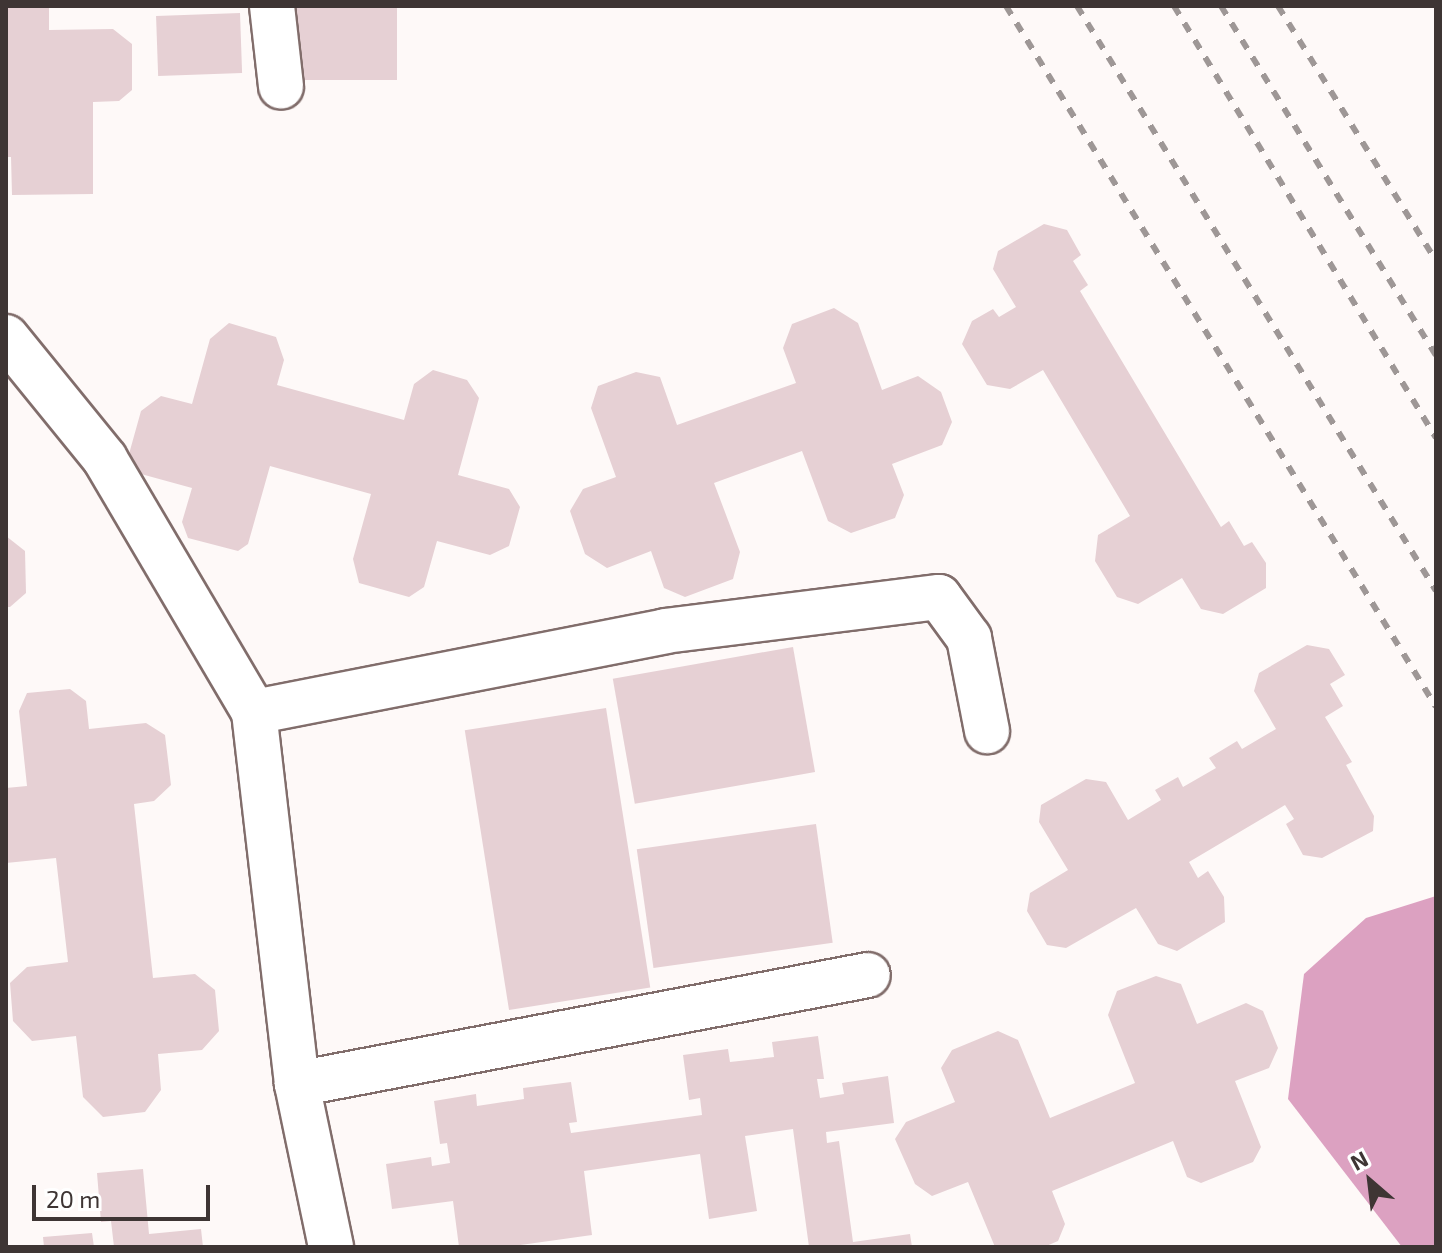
<!DOCTYPE html>
<html>
<head>
<meta charset="utf-8">
<style>
  body { margin:0 }
  #map { position:relative; width:1442px; height:1253px; overflow:hidden; background:#fef9f8; font-family:"Exo 2",sans-serif }
  div>[style] { position:absolute }
  .water>* { inset:0; background:#dca1c1 }
  .building>* { inset:0; background:#e6d0d4; transform-origin:0 0 }
  .roads { filter:drop-shadow(2px 0 #816d6b) drop-shadow(-2px 0 #816d6b) drop-shadow(0 2px #816d6b) drop-shadow(0 -2px #816d6b) }
  .minor>* { height:44px; margin:-22px; padding:0 22px; transform-origin:22px; border-radius:22px; background:#fff }
  .rail>* { height:6px; margin-top:-3px; transform-origin:0; background:repeating-linear-gradient(90deg,#9e9796 0 10px,transparent 0 20px) }
  span { translate:-50% -50%; white-space:nowrap; text-align:center; line-height:1.15; -webkit-text-stroke:6px #fff; paint-order:stroke }
  .frame { position:absolute; inset:0; border:8px solid #3e3534; pointer-events:none }
  .north { position:absolute; left:1330px; top:1141px; width:80px; height:80px; -webkit-text-stroke:6px #fff; paint-order:stroke; rotate:332deg; font-size:22px; font-weight:700; line-height:32px; text-align:center; color:#3e3534 }
  .north::after { content:''; display:block; margin:auto; width:28px; height:36px; background:#3e3534; clip-path:polygon(50% 0,100% 100%,50% 72%,0 100%) }
  .scale { position:absolute; left:32px; top:1185px; width:178px; height:36px; box-sizing:border-box; border:4px solid #3e3534; border-top:0; padding-left:10px; font-size:24px; line-height:28px; white-space:nowrap; color:#3e3534; -webkit-text-stroke:6px #fff; paint-order:stroke }
</style>
</head>
<body>
<div id="map">
  <div class="water">
    <div style="clip-path:polygon(1436px 896px,1436px 1247px,1402px 1247px,1288px 1099px,1304px 974px,1366px 918px)"></div>
  </div>
  <div class="building">
    <div style="clip-path:polygon(6px 6px,49px 6px,49px 30px,113px 29px,132px 44px,132px 90px,119px 101px,93px 102px,93px 194px,12px 195px,11px 157px,6px 157px)"></div>
    <div style="left:294px;top:6px;width:103px;height:74px"></div>
    <div style="left:240px;top:13px;width:60px;height:84px;rotate:88deg"></div>
    <div style="clip-path:polygon(1044px 224px,1067px 230px,1081px 255px,1073px 261px,1088px 285px,1080px 291px,1221px 527px,1229px 521px,1244px 546px,1252px 542px,1266px 563px,1266px 588px,1223px 614px,1201px 609px,1182px 578px,1138px 604px,1117px 597px,1095px 561px,1098px 535px,1130px 516px,1043px 370px,1010px 389px,987px 385px,962px 344px,972px 321px,993px 309px,999px 317px,1016px 307px,993px 269px,998px 251px)"></div>
    <div style="clip-path:polygon(834px 308px,858px 323px,882px 390px,918px 376px,941px 392px,952px 422px,942px 445px,892px 464px,904px 495px,895px 518px,851px 533px,828px 521px,802px 451px,714px 483px,740px 552px,733px 579px,685px 597px,664px 588px,651px 551px,607px 568px,585px 554px,570px 511px,583px 489px,616px 477px,591px 408px,598px 386px,636px 372px,660px 377px,677px 425px,796px 383px,783px 348px,792px 324px)"></div>
    <div style="clip-path:polygon(229px 323px,276px 337px,284px 360px,277px 385px,404px 420px,414px 384px,433px 370px,467px 380px,479px 398px,458px 475px,509px 489px,520px 507px,509px 546px,490px 555px,437px 541px,424px 587px,409px 597px,359px 583px,353px 559px,371px 494px,270px 466px,248px 544px,238px 551px,188px 538px,182px 522px,192px 488px,141px 474px,129px 454px,141px 411px,161px 396px,192px 404px,210px 339px)"></div>
    <div style="clip-path:polygon(6px 536px,25px 551px,26px 593px,10px 607px,6px 607px)"></div>
    <div style="clip-path:polygon(1307px 645px,1329px 649px,1345px 675px,1330px 684px,1343px 706px,1325px 717px,1352px 762px,1346px 765px,1374px 816px,1373px 831px,1322px 858px,1303px 855px,1286px 824px,1294px 819px,1285px 805px,1189px 862px,1198px 878px,1208px 871px,1224px 897px,1225px 922px,1177px 951px,1158px 944px,1136px 908px,1066px 948px,1047px 945px,1027px 911px,1030px 893px,1068px 870px,1039px 822px,1041px 805px,1086px 779px,1106px 782px,1128px 820px,1161px 800px,1155px 790px,1178px 777px,1183px 787px,1216px 768px,1209px 758px,1237px 741px,1242px 749px,1276px 729px,1254px 691px,1259px 673px)"></div>
    <div style="left:793px;top:647px;width:127px;height:183px;rotate:80deg"></div>
    <div style="clip-path:polygon(70px 689px,86px 701px,89px 729px,146px 723px,165px 735px,171px 785px,154px 801px,134px 804px,153px 978px,195px 974px,215px 990px,219px 1031px,202px 1050px,158px 1054px,161px 1090px,145px 1112px,103px 1117px,83px 1097px,76px 1036px,32px 1041px,13px 1021px,10px 983px,27px 967px,68px 962px,56px 858px,6px 863px,6px 788px,27px 786px,19px 711px,27px 693px)"></div>
    <div style="left:606px;top:708px;width:283px;height:143px;rotate:81deg"></div>
    <div style="left:816px;top:824px;width:120px;height:181px;rotate:82deg"></div>
    <div style="clip-path:polygon(1156px 976px,1181px 984px,1197px 1024px,1246px 1003px,1263px 1011px,1278px 1048px,1269px 1068px,1235px 1081px,1261px 1147px,1253px 1162px,1201px 1183px,1187px 1177px,1173px 1141px,1052px 1191px,1065px 1224px,1058px 1241px,1044px 1247px,995px 1247px,968px 1182px,932px 1196px,915px 1184px,895px 1139px,906px 1122px,955px 1102px,941px 1068px,952px 1050px,998px 1031px,1018px 1040px,1050px 1118px,1135px 1083px,1108px 1015px,1117px 991px)"></div>
    <div style="clip-path:polygon(818px 1036px,824px 1079px,817px 1079px,820px 1098px,844px 1094px,842px 1083px,888px 1076px,894px 1123px,826px 1132px,827px 1143px,839px 1141px,853px 1242px,910px 1234px,912px 1247px,809px 1247px,793px 1129px,745px 1136px,757px 1211px,709px 1219px,700px 1154px,584px 1171px,592px 1235px,507px 1247px,459px 1247px,453px 1201px,392px 1209px,386px 1164px,431px 1157px,432px 1166px,450px 1163px,447px 1143px,440px 1144px,434px 1101px,476px 1094px,477px 1106px,524px 1099px,523px 1088px,571px 1082px,577px 1122px,569px 1123px,571px 1133px,702px 1115px,700px 1098px,689px 1100px,683px 1055px,728px 1049px,730px 1062px,774px 1057px,772px 1042px)"></div>
    <div style="clip-path:polygon(143px 1169px,149px 1234px,201px 1229px,203px 1247px,114px 1247px,111px 1221px,101px 1222px,97px 1173px)"></div>
    <div style="clip-path:polygon(92px 1233px,94px 1247px,44px 1247px,43px 1237px)"></div>
  </div>
  <div class="roads">
    <div class="minor">
      <div style="left:272px;top:6px;width:81px;rotate:83.6deg"></div>
      <div style="left:6px;top:337px;width:157px;rotate:50.9deg"></div>
      <div style="left:105px;top:459px;width:294px;rotate:59.5deg"></div>
      <div style="left:254px;top:712px;width:374px;rotate:83.4deg"></div>
      <div style="left:297px;top:1084px;width:167px;rotate:78.2deg"></div>
      <div style="left:254px;top:712px;width:419px;rotate:-11.1deg"></div>
      <div style="left:665px;top:631px;width:276px;rotate:-7.1deg"></div>
      <div style="left:939px;top:597px;width:51px;rotate:53.8deg"></div>
      <div style="left:969px;top:638px;width:95px;rotate:79deg"></div>
      <div style="left:297px;top:1084px;width:581px;rotate:-10.81deg"></div>
    </div>
  </div>
  <div class="rail">
    <div style="left:1006px;top:6px;width:822px;rotate:58.47deg"></div>
    <div style="left:1077px;top:6px;width:686px;rotate:58.46deg"></div>
    <div style="left:1174px;top:6px;width:505px;rotate:58.76deg"></div>
    <div style="left:1221px;top:6px;width:410px;rotate:58.4deg"></div>
    <div style="left:1278px;top:6px;width:300px;rotate:58.2deg"></div>
  </div>
  <div class="frame"></div>
  <div class="north">N</div>
  <div class="scale">20 m</div>
</div>
</body>
</html>
